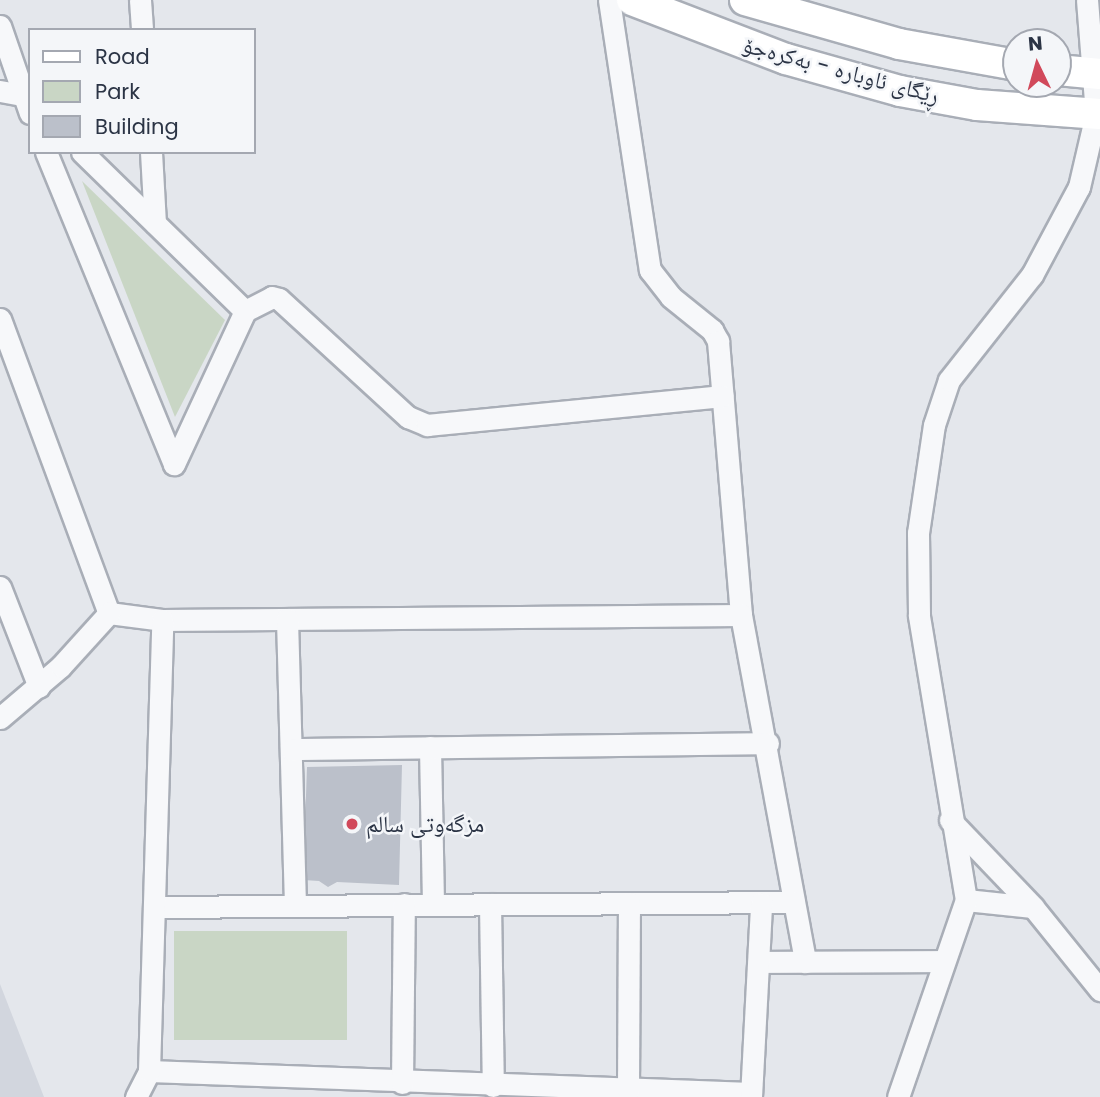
<!DOCTYPE html>
<html>
<head>
<meta charset="utf-8">
<style>
  body { margin:0 }
  #map { position:relative; width:1100px; height:1097px; overflow:hidden; background:#e4e7ec; font-family:Poppins,"Noto Naskh Arabic",sans-serif }
  div>[style] { position:absolute }
  .built>* { inset:0; background:#d2d6de }
  .green>* { inset:0; background:#c9d6c5; transform-origin:0 0 }
  .building>* { inset:0; background:#bbc0ca }
  .roads { filter:drop-shadow(2px 0 #a9aeb7) drop-shadow(-2px 0 #a9aeb7) drop-shadow(0 2px #a9aeb7) drop-shadow(0 -2px #a9aeb7) }
  .minor>* { height:21px; margin:-10.5px; padding:0 10.5px; transform-origin:10.5px; border-radius:10.5px; background:#f7f8fa }
  .secondary>* { height:30px; margin:-15px; padding:0 15px; transform-origin:15px; border-radius:15px; background:#fff }
  .dots>* { width:19px; height:19px; translate:-50% -50%; box-sizing:border-box; border:4px solid #f4f6f9; border-radius:50% }
  span { translate:-50% -50%; white-space:nowrap; text-align:center; line-height:1.15; -webkit-text-stroke:5px #f4f6f9; paint-order:stroke }
  .street-label { font-size:23px; color:#2b3445 }
  .poi-label { font-size:23px; color:#2b3445 }
  .left { translate:0 -50%; text-align:left }
  .legend { position:absolute; left:28px; top:28px; width:228px; height:126px; box-sizing:border-box; background:#f4f6f9; border:2px solid #a4a8b1; margin:0; padding:9px 12px; list-style:none; font-size:21px; color:#2b3445 }
  .legend li { display:flex; align-items:center; gap:14px; height:35px }
  .legend b { width:35px; border:2px solid #a4a8b1 }
  .north { position:absolute; left:1002px; top:28px; width:70px; height:70px; box-sizing:border-box; background:#f4f6f9; border:2px solid #a4a8b1; border-radius:50%; rotate:355deg; font-size:19px; font-weight:700; line-height:28px; text-align:center; color:#2b3445 }
  .north::after { content:''; display:block; margin:auto; width:24px; height:32px; background:#d1495b; clip-path:polygon(50% 0,100% 100%,50% 72%,0 100%) }
</style>
</head>
<body>
<div id="map">
  <div class="built">
    <div style="clip-path:polygon(0 984px,44px 1097px,0 1097px)"></div>
  </div>
  <div class="green">
    <div style="clip-path:polygon(82px 181px,225px 320px,175px 417px)"></div>
    <div style="left:174px;top:931px;width:173px;height:109px"></div>
  </div>
  <div class="building">
    <div style="clip-path:polygon(402px 765px,399px 885px,337px 882px,328px 887px,319px 881px,303px 880px,307px 767px)"></div>
  </div>
  <div class="roads">
    <div class="minor">
      <div style="left:140px;top:0;width:30px;rotate:86deg"></div>
      <div style="left:609px;top:0;width:273px;rotate:81.4deg"></div>
      <div style="left:650px;top:270px;width:34px;rotate:52deg"></div>
      <div style="left:671px;top:297px;width:53px;rotate:38.8deg"></div>
      <div style="left:712px;top:330px;width:13px;rotate:61deg"></div>
      <div style="left:718px;top:341px;width:275px;rotate:85.2deg"></div>
      <div style="left:741px;top:615px;width:353px;rotate:79.5deg"></div>
      <div style="left:0;top:26px;width:92px;rotate:71deg"></div>
      <div style="left:0;top:91px;width:22px;rotate:10deg"></div>
      <div style="left:22px;top:95px;width:11px;rotate:41deg"></div>
      <div style="left:46px;top:152px;width:337px;rotate:67.7deg"></div>
      <div style="left:82px;top:152px;width:228px;rotate:44.3deg"></div>
      <div style="left:245px;top:311px;width:169px;rotate:114.9deg"></div>
      <div style="left:151px;top:152px;width:71px;rotate:86.8deg"></div>
      <div style="left:245px;top:311px;width:30px;rotate:-27deg"></div>
      <div style="left:272px;top:297px;width:7px;rotate:16deg"></div>
      <div style="left:279px;top:299px;width:175px;rotate:42.5deg"></div>
      <div style="left:408px;top:417px;width:21px;rotate:23deg"></div>
      <div style="left:427px;top:425px;width:297px;rotate:-5.6deg"></div>
      <div style="left:0;top:319px;width:314px;rotate:69.7deg"></div>
      <div style="left:0;top:587px;width:107px;rotate:68.7deg"></div>
      <div style="left:109px;top:613px;width:53px;rotate:7.5deg"></div>
      <div style="left:162px;top:620px;width:579px;rotate:-0.49deg"></div>
      <div style="left:287px;top:619px;width:285px;rotate:88.4deg"></div>
      <div style="left:0;top:718px;width:80px;rotate:-40.4deg"></div>
      <div style="left:61px;top:666px;width:72px;rotate:-47.8deg"></div>
      <div style="left:430px;top:747px;width:157px;rotate:88.9deg"></div>
      <div style="left:291px;top:749px;width:477px;rotate:-0.7deg"></div>
      <div style="left:950px;top:820px;width:120px;rotate:46.3deg"></div>
      <div style="left:1033px;top:907px;width:107px;rotate:51.1deg"></div>
      <div style="left:966px;top:900px;width:67px;rotate:6deg"></div>
      <div style="left:490px;top:904px;width:182px;rotate:89.1deg"></div>
      <div style="left:156px;top:907px;width:638px;rotate:-0.45deg"></div>
      <div style="left:760px;top:962px;width:184px;rotate:-0.3deg"></div>
      <div style="left:149px;top:1071px;width:602px;rotate:2.09deg"></div>
      <div style="left:402px;top:1083px;width:179px;rotate:-89.4deg"></div>
      <div style="left:628px;top:1090px;width:187px;rotate:-89.7deg"></div>
      <div style="left:136px;top:1097px;width:29px;rotate:-63deg"></div>
      <div style="left:149px;top:1071px;width:451px;rotate:-88.3deg"></div>
      <div style="left:751px;top:1097px;width:194px;rotate:-87deg"></div>
      <div style="left:898px;top:1097px;width:208px;rotate:-71deg"></div>
      <div style="left:966px;top:900px;width:289px;rotate:-99.4deg"></div>
      <div style="left:919px;top:615px;width:82px;rotate:-90.7deg"></div>
      <div style="left:918px;top:533px;width:109px;rotate:-81.6deg"></div>
      <div style="left:934px;top:425px;width:47px;rotate:-71.6deg"></div>
      <div style="left:949px;top:380px;width:134px;rotate:-51.7deg"></div>
      <div style="left:1032px;top:275px;width:100px;rotate:-61.9deg"></div>
      <div style="left:1079px;top:187px;width:75px;rotate:-76.9deg"></div>
      <div style="left:1096px;top:114px;width:114px;rotate:-94.5deg"></div>
    </div>
    <div class="secondary">
      <div style="left:632px;top:0;width:165px;rotate:21deg"></div>
      <div style="left:786px;top:59px;width:118px;rotate:15.7deg"></div>
      <div style="left:900px;top:91px;width:78px;rotate:10.3deg"></div>
      <div style="left:977px;top:105px;width:123px;rotate:4.2deg"></div>
      <div style="left:745px;top:0;width:160px;rotate:15.9deg"></div>
      <div style="left:899px;top:44px;width:119px;rotate:10.2deg"></div>
      <div style="left:1058px;top:70px;width:42px;rotate:5.4deg"></div>
    </div>
  </div>
  <div class="dots">
    <div style="left:352px;top:824px;background:#d1495b"></div>
  </div>
  <div class="street-label">
    <span style="left:841px;top:70px;rotate:15deg">ڕێگای ئاوبارە - بەکرەجۆ</span>
  </div>
  <div class="poi-label">
    <span class="left" style="left:366px;top:824px">مزگەوتی سالم</span>
  </div>
  <ul class="legend">
  <li><b style="height:9px;background:#fff"></b>Road</li>
  <li><b style="height:19px;background:#c9d6c5"></b>Park</li>
  <li><b style="height:19px;background:#bbc0ca"></b>Building</li>
  </ul>
  <div class="north">N</div>
</div>
</body>
</html>
